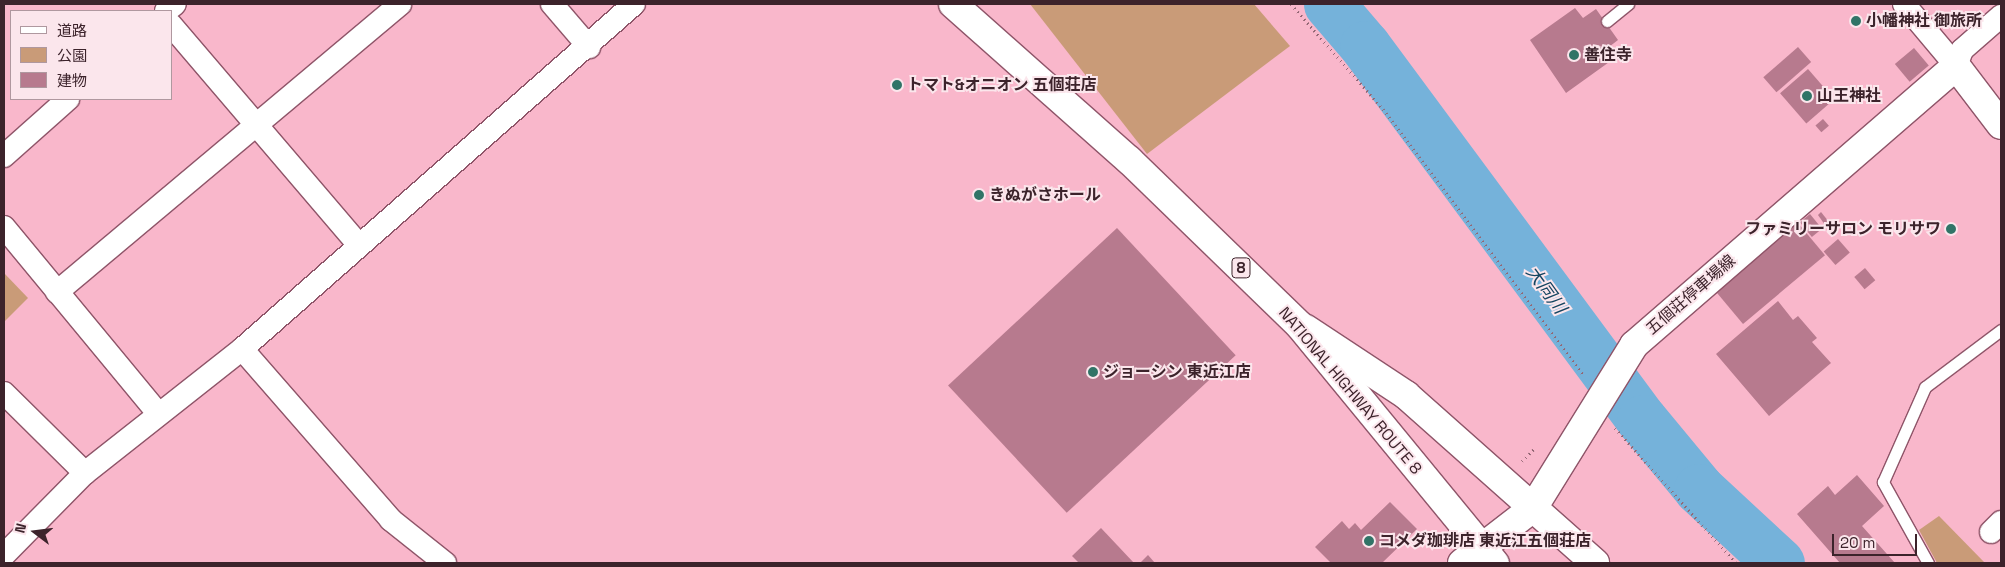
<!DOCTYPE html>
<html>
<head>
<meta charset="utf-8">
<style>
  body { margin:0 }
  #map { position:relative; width:2005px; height:567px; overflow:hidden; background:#f9b7cb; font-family:"Space Grotesk","Noto Sans JP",sans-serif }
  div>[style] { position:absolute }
  .green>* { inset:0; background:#c99b78 }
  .river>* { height:51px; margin:-25.5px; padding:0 25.5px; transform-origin:25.5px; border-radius:25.5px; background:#75b2da }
  .building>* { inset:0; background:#b77a8e; transform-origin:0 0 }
  .path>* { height:3px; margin-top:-1.5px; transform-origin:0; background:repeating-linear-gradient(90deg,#936775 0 1px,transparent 0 5px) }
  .roads { filter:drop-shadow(1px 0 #8f5569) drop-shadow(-1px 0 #8f5569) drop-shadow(0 1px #8f5569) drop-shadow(0 -1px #8f5569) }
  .service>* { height:11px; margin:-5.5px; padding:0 5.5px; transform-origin:5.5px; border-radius:5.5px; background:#fff }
  .minor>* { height:22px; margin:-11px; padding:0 11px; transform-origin:11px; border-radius:11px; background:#fff }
  .tertiary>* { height:28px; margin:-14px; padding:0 14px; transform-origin:14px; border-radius:14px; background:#fff }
  .secondary>* { height:28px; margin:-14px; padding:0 14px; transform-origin:14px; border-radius:14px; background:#fff }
  .trunk>* { height:28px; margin:-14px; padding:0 14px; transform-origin:14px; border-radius:14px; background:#fff }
  .dots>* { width:14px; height:14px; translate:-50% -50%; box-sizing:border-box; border:2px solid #fbe6ec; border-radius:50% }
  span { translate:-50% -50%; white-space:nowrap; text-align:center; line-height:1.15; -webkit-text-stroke:4px #fbe6ec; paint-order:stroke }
  .shield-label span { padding:1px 4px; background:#fbe6ec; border:1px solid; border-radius:4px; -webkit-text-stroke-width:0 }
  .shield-label { font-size:15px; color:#3c232b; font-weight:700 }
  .poi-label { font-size:16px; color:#3c232b; font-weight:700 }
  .left { translate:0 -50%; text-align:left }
  .right { translate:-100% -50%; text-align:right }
  .street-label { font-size:16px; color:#3c232b }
  .water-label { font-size:18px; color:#144460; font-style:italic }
  .frame { position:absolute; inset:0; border:5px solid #3c232b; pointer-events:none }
  .legend { position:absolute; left:10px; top:10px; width:162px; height:90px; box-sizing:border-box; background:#fbe6ec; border:1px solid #af989f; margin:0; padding:6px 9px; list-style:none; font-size:15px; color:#3c232b }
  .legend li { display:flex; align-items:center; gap:10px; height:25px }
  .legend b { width:25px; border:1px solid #af989f }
  .north { position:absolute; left:10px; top:507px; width:50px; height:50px; -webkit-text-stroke:4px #fbe6ec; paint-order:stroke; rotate:285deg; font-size:14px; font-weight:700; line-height:20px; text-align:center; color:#3c232b }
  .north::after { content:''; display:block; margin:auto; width:18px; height:22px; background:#3c232b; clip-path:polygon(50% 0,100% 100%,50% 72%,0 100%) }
  .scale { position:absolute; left:1832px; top:534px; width:85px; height:22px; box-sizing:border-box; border:2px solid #3c232b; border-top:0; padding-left:6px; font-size:15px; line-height:18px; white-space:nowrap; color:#3c232b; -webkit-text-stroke:4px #fbe6ec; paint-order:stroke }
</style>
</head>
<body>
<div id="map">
  <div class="green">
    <div style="clip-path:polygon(1030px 4px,1254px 4px,1290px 46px,1147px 154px)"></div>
    <div style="clip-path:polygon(4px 273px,28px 298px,4px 322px)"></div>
    <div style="clip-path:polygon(1939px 516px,1985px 563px,1937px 563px,1919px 530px)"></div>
  </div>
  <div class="river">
    <div style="left:1329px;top:4px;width:55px;rotate:49.4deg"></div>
    <div style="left:1365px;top:46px;width:465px;rotate:53.5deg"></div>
    <div style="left:1642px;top:420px;width:89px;rotate:50.4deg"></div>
    <div style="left:1699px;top:489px;width:109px;rotate:42.8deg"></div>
  </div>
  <div class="building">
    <div style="clip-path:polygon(1575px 8px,1583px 18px,1596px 9px,1618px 40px,1605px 50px,1612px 60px,1566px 93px,1530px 40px)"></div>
    <div style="left:1798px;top:47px;width:20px;height:46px;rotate:49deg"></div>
    <div style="left:1914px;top:48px;width:23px;height:25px;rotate:50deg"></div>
    <div style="left:1808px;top:69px;width:40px;height:37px;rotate:49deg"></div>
    <div style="left:1823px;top:119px;width:9px;height:10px;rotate:49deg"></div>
    <div style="clip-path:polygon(1821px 212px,1829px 222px,1825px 225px,1818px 215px)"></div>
    <div style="left:1810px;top:214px;width:19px;height:13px;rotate:51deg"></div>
    <div style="left:1798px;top:223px;width:42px;height:107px;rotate:50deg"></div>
    <div style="left:1117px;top:228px;width:174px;height:231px;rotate:47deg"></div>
    <div style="left:1838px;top:239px;width:18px;height:19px;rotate:49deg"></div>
    <div style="left:1865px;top:268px;width:16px;height:14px;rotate:50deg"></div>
    <div style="clip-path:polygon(1778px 301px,1793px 320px,1798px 316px,1817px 338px,1812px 342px,1831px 363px,1769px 416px,1716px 354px)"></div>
    <div style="clip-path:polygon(1857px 475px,1884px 506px,1862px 526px,1895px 563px,1840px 563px,1797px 514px,1828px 486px,1835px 495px)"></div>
    <div style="clip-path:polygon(1390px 502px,1417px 529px,1382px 563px,1331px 563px,1315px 547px,1342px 521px,1349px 529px,1355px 523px,1361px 530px)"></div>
    <div style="clip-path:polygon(1101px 528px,1134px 563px,1079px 563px,1072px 556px)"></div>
    <div style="clip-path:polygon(1148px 555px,1155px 563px,1140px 563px)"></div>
  </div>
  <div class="path">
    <div style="left:1291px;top:4px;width:140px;rotate:48.8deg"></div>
    <div style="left:1383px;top:109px;width:332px;rotate:53deg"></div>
    <div style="left:1615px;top:428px;width:181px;rotate:48.1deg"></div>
    <div style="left:1522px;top:461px;width:17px;rotate:-45deg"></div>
    <div style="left:1419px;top:563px;width:2px;rotate:-27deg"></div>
  </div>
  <div class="roads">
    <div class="service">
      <div style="left:1607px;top:21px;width:27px;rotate:-39deg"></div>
      <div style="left:1928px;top:563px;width:93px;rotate:-119.1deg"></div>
      <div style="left:1883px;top:482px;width:104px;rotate:-66.1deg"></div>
      <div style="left:1925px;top:387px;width:95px;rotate:-36.9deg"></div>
    </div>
    <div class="minor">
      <div style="left:552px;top:4px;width:57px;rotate:49.3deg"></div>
      <div style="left:1904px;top:4px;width:81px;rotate:50deg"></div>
      <div style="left:166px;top:11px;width:11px;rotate:-38deg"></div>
      <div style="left:171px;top:25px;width:289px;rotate:49.5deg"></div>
      <div style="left:1956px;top:66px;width:17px;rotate:-69deg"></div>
      <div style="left:1962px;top:50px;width:52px;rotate:-41.1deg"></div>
      <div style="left:4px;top:156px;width:86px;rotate:-41.7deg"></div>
      <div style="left:4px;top:227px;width:241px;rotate:50.4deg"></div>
      <div style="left:57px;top:292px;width:448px;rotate:-40deg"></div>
      <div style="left:242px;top:349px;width:227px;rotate:48.9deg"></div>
      <div style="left:391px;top:520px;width:69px;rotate:38.5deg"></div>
      <div style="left:4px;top:393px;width:114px;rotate:44.6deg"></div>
      <div style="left:1991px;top:532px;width:14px;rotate:-45deg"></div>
      <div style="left:4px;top:555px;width:115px;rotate:-45.4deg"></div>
      <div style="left:85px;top:473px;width:200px;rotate:-38.3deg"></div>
      <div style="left:242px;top:349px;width:522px;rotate:-41.35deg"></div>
    </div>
    <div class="tertiary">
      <div style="left:1306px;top:329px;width:120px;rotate:33.4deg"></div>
      <div style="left:1406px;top:395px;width:253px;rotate:41.6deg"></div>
      <div style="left:1462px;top:563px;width:23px;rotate:-38deg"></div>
    </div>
    <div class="secondary">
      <div style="left:1480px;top:549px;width:67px;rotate:-37.7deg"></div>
      <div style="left:1533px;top:508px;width:192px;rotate:-58.2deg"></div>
      <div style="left:1634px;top:345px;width:426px;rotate:-40.9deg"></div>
      <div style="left:1956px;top:66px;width:74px;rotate:52.7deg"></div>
    </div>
    <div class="trunk">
      <div style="left:953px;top:4px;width:235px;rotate:41.6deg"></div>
      <div style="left:1129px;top:160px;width:238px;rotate:44.1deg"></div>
      <div style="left:1300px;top:326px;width:307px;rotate:50.6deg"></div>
    </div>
  </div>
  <div class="dots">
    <div style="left:1856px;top:21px;background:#317467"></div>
    <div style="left:1574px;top:55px;background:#317467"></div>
    <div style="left:897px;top:85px;background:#317467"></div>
    <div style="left:1807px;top:96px;background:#317467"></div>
    <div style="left:979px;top:195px;background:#317467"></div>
    <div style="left:1951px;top:229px;background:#317467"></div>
    <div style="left:1093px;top:372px;background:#317467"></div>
    <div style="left:1369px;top:541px;background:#317467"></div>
  </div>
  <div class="shield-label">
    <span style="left:1241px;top:268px">8</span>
  </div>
  <div class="poi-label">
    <span class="left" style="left:1866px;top:21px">小幡神社 御旅所</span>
    <span class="left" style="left:1584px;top:55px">善住寺</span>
    <span class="left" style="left:907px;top:85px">トマト&amp;オニオン 五個荘店</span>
    <span class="left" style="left:1817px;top:96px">山王神社</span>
    <span class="left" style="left:989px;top:195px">きぬがさホール</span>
    <span class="right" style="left:1941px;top:229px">ファミリーサロン モリサワ</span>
    <span class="left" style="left:1103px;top:372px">ジョーシン 東近江店</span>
    <span class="left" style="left:1379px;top:541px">コメダ珈琲店 東近江五個荘店</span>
  </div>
  <div class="street-label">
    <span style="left:1691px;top:295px;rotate:-41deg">五個荘停車場線</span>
    <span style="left:1350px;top:391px;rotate:50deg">NATIONAL HIGHWAY ROUTE 8</span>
  </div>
  <div class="water-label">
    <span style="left:1546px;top:290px;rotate:54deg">大同川</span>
  </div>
  <div class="frame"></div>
  <ul class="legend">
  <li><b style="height:6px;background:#fff"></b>道路</li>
  <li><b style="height:14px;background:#c99b78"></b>公園</li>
  <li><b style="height:14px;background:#b77a8e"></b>建物</li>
  </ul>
  <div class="north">N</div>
  <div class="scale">20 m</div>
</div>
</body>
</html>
